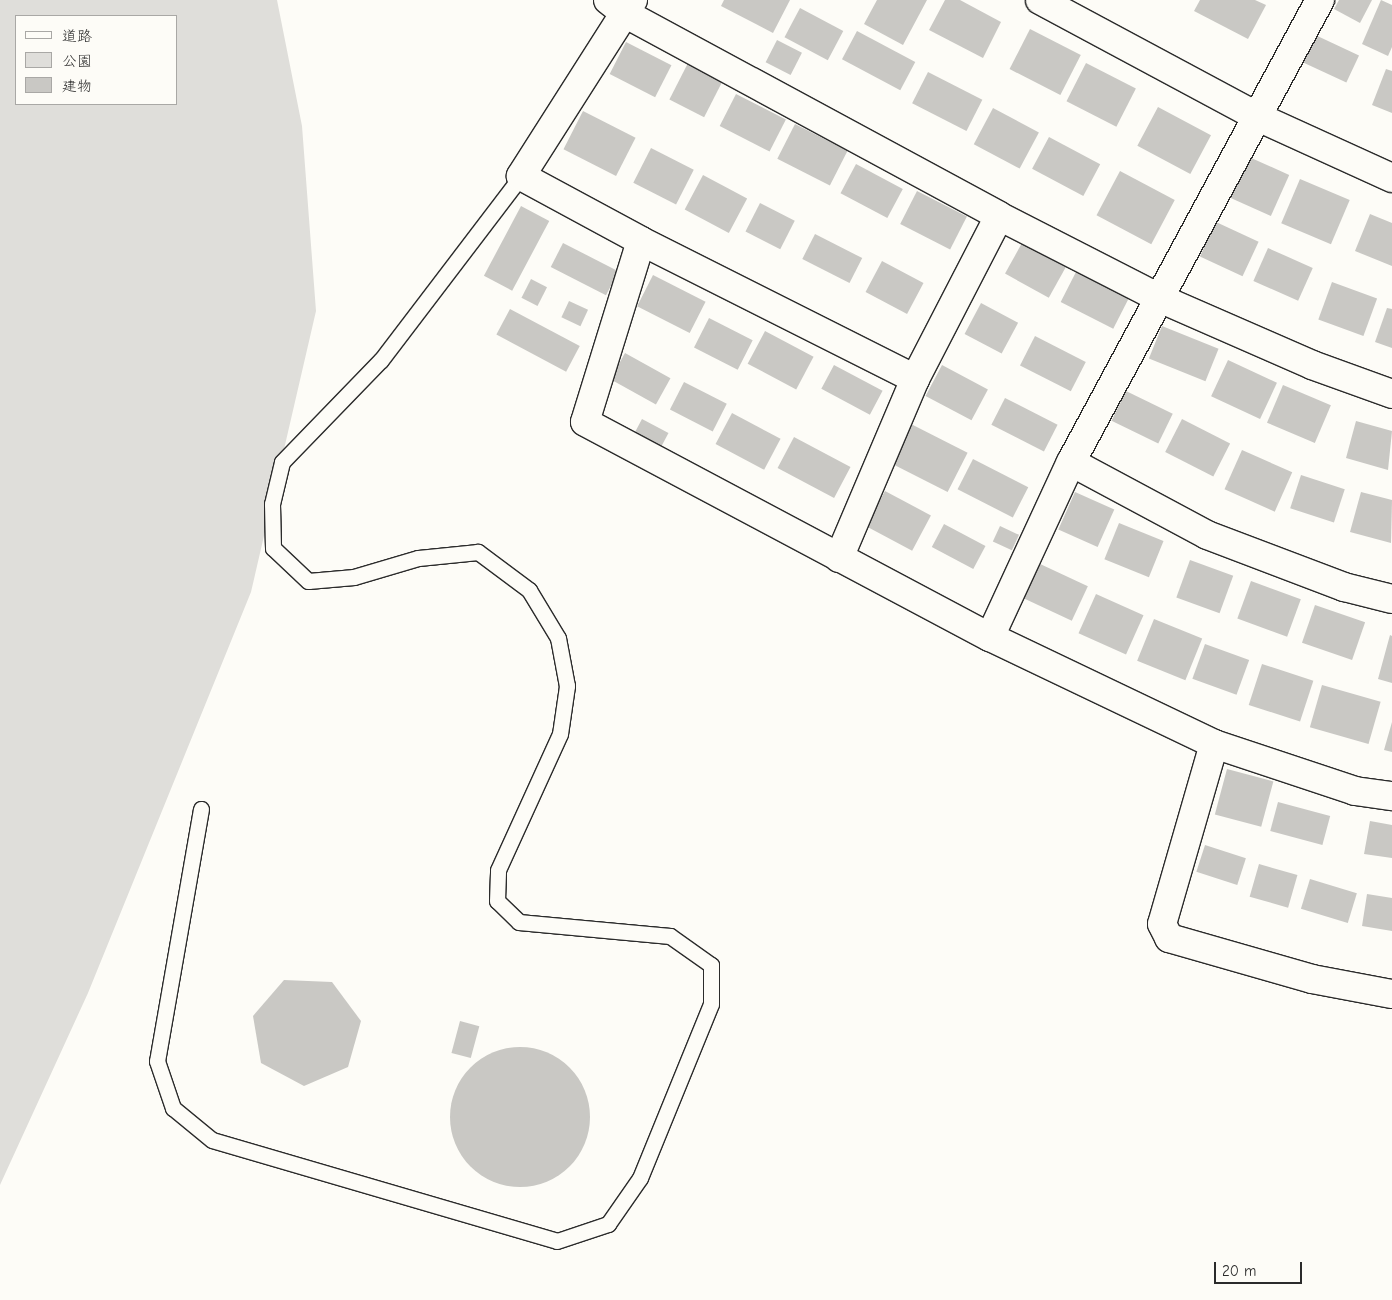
<!DOCTYPE html>
<html>
<head>
<meta charset="utf-8">
<style>
  body { margin:0 }
  #map { position:relative; width:1392px; height:1300px; overflow:hidden; background:#fdfcf7; font-family:"Comic Neue","Klee One",sans-serif }
  div>[style] { position:absolute }
  .green>* { inset:0; background:#dfdeda }
  .building>* { inset:0; background:#c9c8c4; transform-origin:0 0 }
  .round { border-radius:50% }
  .roads { filter:drop-shadow(1px 0 #2b2b2b) drop-shadow(-1px 0 #2b2b2b) drop-shadow(0 1px #2b2b2b) drop-shadow(0 -1px #2b2b2b) }
  .lane>* { height:15px; margin:-7.5px; padding:0 7.5px; transform-origin:7.5px; border-radius:7.5px; background:#fdfcf7 }
  .street>* { height:28px; margin:-14px; padding:0 14px; transform-origin:14px; border-radius:14px; background:#fdfcf7 }
  span { translate:-50% -50%; white-space:nowrap; text-align:center; line-height:1.15; -webkit-text-stroke:5px #fdfcf7; paint-order:stroke }
  .legend { position:absolute; left:15px; top:15px; width:162px; height:90px; box-sizing:border-box; background:#fdfcf7; border:1px solid #a9a8a5; margin:0; padding:6px 9px; list-style:none; font-size:15px; color:#2b2b2b }
  .legend li { display:flex; align-items:center; gap:10px; height:25px }
  .legend b { width:25px; border:1px solid #a9a8a5 }
  .scale { position:absolute; left:1214px; top:1262px; width:88px; height:22px; box-sizing:border-box; border:2px solid #2b2b2b; border-top:0; padding-left:6px; font-size:15px; line-height:18px; white-space:nowrap; color:#2b2b2b; -webkit-text-stroke:4px #fdfcf7; paint-order:stroke }
</style>
</head>
<body>
<div id="map">
  <div class="green">
    <div style="clip-path:polygon(evenodd,0 0,277px 0,302px 126px,316px 311px,251px 592px,88px 993px,0 1185px,0 0,16px 16px,176px 16px,176px 104px,16px 104px,16px 16px)"></div>
  </div>
  <div class="building">
    <div style="clip-path:polygon(724px 0,790px 0,773px 33px,721px 6px)"></div>
    <div style="clip-path:polygon(877px 0,927px 0,903px 45px,864px 24px)"></div>
    <div style="clip-path:polygon(945px 0,960px 0,1001px 22px,983px 58px,929px 30px)"></div>
    <div style="clip-path:polygon(1200px 0,1255px 0,1266px 5px,1248px 39px,1194px 11px)"></div>
    <div style="clip-path:polygon(1339px 0,1372px 0,1360px 23px,1334px 9px)"></div>
    <div style="clip-path:polygon(1381px 0,1392px 5px,1392px 47px,1388px 56px,1362px 44px)"></div>
    <div style="left:800px;top:8px;width:49px;height:33px;rotate:28deg"></div>
    <div style="left:1030px;top:29px;width:57px;height:45px;rotate:27deg"></div>
    <div style="left:857px;top:31px;width:66px;height:32px;rotate:28deg"></div>
    <div style="left:1311px;top:33px;width:53px;height:30px;rotate:25deg"></div>
    <div style="left:777px;top:40px;width:28px;height:25px;rotate:27deg"></div>
    <div style="left:626px;top:42px;width:51px;height:36px;rotate:27deg"></div>
    <div style="left:688px;top:63px;width:39px;height:41px;rotate:27deg"></div>
    <div style="left:1086px;top:63px;width:56px;height:43px;rotate:27deg"></div>
    <div style="clip-path:polygon(1386px 69px,1392px 71px,1392px 113px,1372px 105px)"></div>
    <div style="left:928px;top:72px;width:61px;height:35px;rotate:27deg"></div>
    <div style="left:736px;top:94px;width:56px;height:36px;rotate:27deg"></div>
    <div style="left:1158px;top:107px;width:60px;height:44px;rotate:28deg"></div>
    <div style="left:993px;top:108px;width:52px;height:41px;rotate:28deg"></div>
    <div style="left:583px;top:111px;width:59px;height:43px;rotate:27deg"></div>
    <div style="left:795px;top:124px;width:59px;height:39px;rotate:27deg"></div>
    <div style="left:1049px;top:137px;width:58px;height:36px;rotate:28deg"></div>
    <div style="left:651px;top:148px;width:48px;height:39px;rotate:27deg"></div>
    <div style="left:1249px;top:157px;width:44px;height:45px;rotate:24deg"></div>
    <div style="left:856px;top:164px;width:53px;height:33px;rotate:28deg"></div>
    <div style="left:1120px;top:171px;width:62px;height:50px;rotate:28deg"></div>
    <div style="left:703px;top:175px;width:50px;height:39px;rotate:28deg"></div>
    <div style="left:1300px;top:179px;width:54px;height:48px;rotate:23deg"></div>
    <div style="left:917px;top:191px;width:56px;height:37px;rotate:27deg"></div>
    <div style="left:760px;top:203px;width:39px;height:32px;rotate:27deg"></div>
    <div style="left:521px;top:206px;width:32px;height:79px;rotate:28deg"></div>
    <div style="clip-path:polygon(1370px 214px,1392px 223px,1392px 266px,1355px 251px)"></div>
    <div style="left:1216px;top:222px;width:47px;height:38px;rotate:25deg"></div>
    <div style="left:815px;top:234px;width:53px;height:28px;rotate:27deg"></div>
    <div style="left:563px;top:243px;width:62px;height:27px;rotate:27deg"></div>
    <div style="left:1022px;top:243px;width:50px;height:35px;rotate:29deg"></div>
    <div style="left:1268px;top:248px;width:49px;height:36px;rotate:24deg"></div>
    <div style="left:882px;top:261px;width:47px;height:35px;rotate:28deg"></div>
    <div style="left:1077px;top:270px;width:59px;height:36px;rotate:27deg"></div>
    <div style="left:653px;top:275px;width:59px;height:35px;rotate:27deg"></div>
    <div style="left:531px;top:279px;width:18px;height:21px;rotate:27deg"></div>
    <div style="left:1332px;top:282px;width:48px;height:40px;rotate:20deg"></div>
    <div style="left:569px;top:301px;width:21px;height:18px;rotate:25deg"></div>
    <div style="left:981px;top:303px;width:42px;height:35px;rotate:28deg"></div>
    <div style="clip-path:polygon(1387px 308px,1392px 309px,1392px 348px,1375px 342px)"></div>
    <div style="left:510px;top:309px;width:79px;height:29px;rotate:28deg"></div>
    <div style="left:709px;top:318px;width:49px;height:33px;rotate:27deg"></div>
    <div style="left:1162px;top:326px;width:61px;height:35px;rotate:22deg"></div>
    <div style="left:765px;top:331px;width:55px;height:37px;rotate:28deg"></div>
    <div style="left:1035px;top:336px;width:57px;height:33px;rotate:27deg"></div>
    <div style="left:625px;top:353px;width:52px;height:30px;rotate:29deg"></div>
    <div style="left:1228px;top:360px;width:54px;height:40px;rotate:25deg"></div>
    <div style="left:834px;top:365px;width:55px;height:27px;rotate:28deg"></div>
    <div style="left:942px;top:365px;width:52px;height:35px;rotate:28deg"></div>
    <div style="left:684px;top:382px;width:48px;height:31px;rotate:27deg"></div>
    <div style="left:1283px;top:385px;width:52px;height:41px;rotate:23deg"></div>
    <div style="left:1126px;top:391px;width:52px;height:33px;rotate:26deg"></div>
    <div style="left:1005px;top:398px;width:59px;height:30px;rotate:27deg"></div>
    <div style="left:732px;top:413px;width:55px;height:35px;rotate:28deg"></div>
    <div style="left:642px;top:419px;width:30px;height:19px;rotate:28deg"></div>
    <div style="left:1182px;top:419px;width:54px;height:37px;rotate:27deg"></div>
    <div style="clip-path:polygon(1356px 421px,1392px 431px,1388px 470px,1346px 458px)"></div>
    <div style="left:907px;top:422px;width:68px;height:44px;rotate:27deg"></div>
    <div style="left:794px;top:437px;width:64px;height:35px;rotate:28deg"></div>
    <div style="left:1242px;top:450px;width:55px;height:43px;rotate:24deg"></div>
    <div style="left:973px;top:459px;width:62px;height:34px;rotate:27deg"></div>
    <div style="left:1301px;top:475px;width:46px;height:35px;rotate:18deg"></div>
    <div style="left:885px;top:491px;width:52px;height:40px;rotate:28deg"></div>
    <div style="left:1075px;top:492px;width:43px;height:41px;rotate:24deg"></div>
    <div style="clip-path:polygon(1361px 492px,1392px 500px,1391px 543px,1350px 532px)"></div>
    <div style="left:1119px;top:523px;width:48px;height:39px;rotate:22deg"></div>
    <div style="left:944px;top:524px;width:47px;height:26px;rotate:28deg"></div>
    <div style="left:1000px;top:526px;width:21px;height:17px;rotate:25deg"></div>
    <div style="left:1190px;top:560px;width:46px;height:40px;rotate:20deg"></div>
    <div style="left:1038px;top:563px;width:55px;height:38px;rotate:25deg"></div>
    <div style="left:1251px;top:581px;width:53px;height:40px;rotate:20deg"></div>
    <div style="left:1096px;top:594px;width:52px;height:43px;rotate:24deg"></div>
    <div style="left:1315px;top:605px;width:53px;height:40px;rotate:19deg"></div>
    <div style="left:1154px;top:619px;width:52px;height:45px;rotate:22deg"></div>
    <div style="clip-path:polygon(1390px 635px,1392px 636px,1392px 683px,1378px 679px)"></div>
    <div style="left:1205px;top:644px;width:47px;height:37px;rotate:20deg"></div>
    <div style="left:1262px;top:664px;width:54px;height:43px;rotate:18deg"></div>
    <div style="left:1322px;top:685px;width:61px;height:44px;rotate:16deg"></div>
    <div style="clip-path:polygon(1392px 722px,1392px 752px,1384px 750px)"></div>
    <div style="left:1227px;top:769px;width:48px;height:47px;rotate:15deg"></div>
    <div style="left:1278px;top:802px;width:54px;height:30px;rotate:15deg"></div>
    <div style="clip-path:polygon(1370px 821px,1392px 825px,1392px 858px,1364px 854px)"></div>
    <div style="left:1205px;top:845px;width:43px;height:28px;rotate:18deg"></div>
    <div style="left:1259px;top:864px;width:40px;height:34px;rotate:16deg"></div>
    <div style="left:1310px;top:879px;width:49px;height:31px;rotate:17deg"></div>
    <div style="clip-path:polygon(1367px 894px,1392px 898px,1392px 931px,1362px 926px)"></div>
    <div style="clip-path:polygon(284px 980px,332px 982px,361px 1021px,348px 1067px,304px 1086px,261px 1063px,253px 1016px)"></div>
    <div style="left:460px;top:1021px;width:20px;height:33px;rotate:15deg"></div>
    <div class="round" style="left:450px;top:1047px;width:140px;height:140px"></div>
  </div>
  <div class="roads">
    <div class="lane">
      <div style="left:201px;top:809px;width:256px;rotate:99.9deg"></div>
      <div style="left:157px;top:1061px;width:50px;rotate:71.2deg"></div>
      <div style="left:173px;top:1108px;width:50px;rotate:39.4deg"></div>
      <div style="left:212px;top:1140px;width:359px;rotate:16.3deg"></div>
      <div style="left:557px;top:1241px;width:54px;rotate:-18.4deg"></div>
      <div style="left:608px;top:1224px;width:56px;rotate:-55.2deg"></div>
      <div style="left:640px;top:1178px;width:188px;rotate:-67.8deg"></div>
      <div style="left:711px;top:1004px;width:39px;rotate:-90deg"></div>
      <div style="left:711px;top:965px;width:50px;rotate:-144.7deg"></div>
      <div style="left:670px;top:936px;width:152px;rotate:-174.7deg"></div>
      <div style="left:519px;top:922px;width:30px;rotate:-136deg"></div>
      <div style="left:497px;top:901px;width:31px;rotate:-88deg"></div>
      <div style="left:498px;top:870px;width:149px;rotate:-65.5deg"></div>
      <div style="left:560px;top:734px;width:49px;rotate:-81.7deg"></div>
      <div style="left:567px;top:686px;width:49px;rotate:-100.6deg"></div>
      <div style="left:558px;top:638px;width:56px;rotate:-121.1deg"></div>
      <div style="left:529px;top:590px;width:64px;rotate:-143.3deg"></div>
      <div style="left:478px;top:552px;width:60px;rotate:174.3deg"></div>
      <div style="left:418px;top:558px;width:67px;rotate:163.5deg"></div>
      <div style="left:354px;top:577px;width:46px;rotate:175deg"></div>
      <div style="left:308px;top:581px;width:48px;rotate:-136.7deg"></div>
      <div style="left:273px;top:548px;width:44px;rotate:-91.3deg"></div>
      <div style="left:272px;top:504px;width:43px;rotate:-76.6deg"></div>
      <div style="left:282px;top:462px;width:142px;rotate:-45.9deg"></div>
      <div style="left:381px;top:360px;width:231px;rotate:-52.7deg"></div>
    </div>
    <div class="street">
      <div style="left:608px;top:0;width:23px;rotate:38deg"></div>
      <div style="left:626px;top:14px;width:424px;rotate:28.4deg"></div>
      <div style="left:999px;top:216px;width:180px;rotate:27.1deg"></div>
      <div style="left:1159px;top:298px;width:167px;rotate:23.6deg"></div>
      <div style="left:1312px;top:365px;width:85px;rotate:19.9deg"></div>
      <div style="left:633px;top:0;width:209px;rotate:122.5deg"></div>
      <div style="left:521px;top:176px;width:136px;rotate:28.4deg"></div>
      <div style="left:641px;top:241px;width:307px;rotate:26.7deg"></div>
      <div style="left:1040px;top:0;width:247px;rotate:28.2deg"></div>
      <div style="left:1258px;top:117px;width:147px;rotate:24.5deg"></div>
      <div style="left:641px;top:241px;width:189px;rotate:107.2deg"></div>
      <div style="left:585px;top:422px;width:459px;rotate:28deg"></div>
      <div style="left:990px;top:637px;width:248px;rotate:25.5deg"></div>
      <div style="left:1214px;top:744px;width:149px;rotate:18.4deg"></div>
      <div style="left:1355px;top:791px;width:37px;rotate:8deg"></div>
      <div style="left:1071px;top:462px;width:154px;rotate:28.2deg"></div>
      <div style="left:1207px;top:535px;width:147px;rotate:20.8deg"></div>
      <div style="left:1344px;top:587px;width:49px;rotate:14deg"></div>
      <div style="left:839px;top:558px;width:194px;rotate:-67deg"></div>
      <div style="left:915px;top:379px;width:183px;rotate:-62.7deg"></div>
      <div style="left:990px;top:637px;width:193px;rotate:-65.2deg"></div>
      <div style="left:1071px;top:462px;width:525px;rotate:-61.68deg"></div>
      <div style="left:1214px;top:744px;width:187px;rotate:106.1deg"></div>
      <div style="left:1162px;top:924px;width:16px;rotate:63deg"></div>
      <div style="left:1169px;top:938px;width:149px;rotate:16deg"></div>
      <div style="left:1312px;top:979px;width:81px;rotate:10.6deg"></div>
    </div>
  </div>
  <ul class="legend">
  <li><b style="height:6px;background:#fdfcf7"></b>道路</li>
  <li><b style="height:14px;background:#dfdeda"></b>公園</li>
  <li><b style="height:14px;background:#c9c8c4"></b>建物</li>
  </ul>
  <div class="scale">20 m</div>
</div>
</body>
</html>
